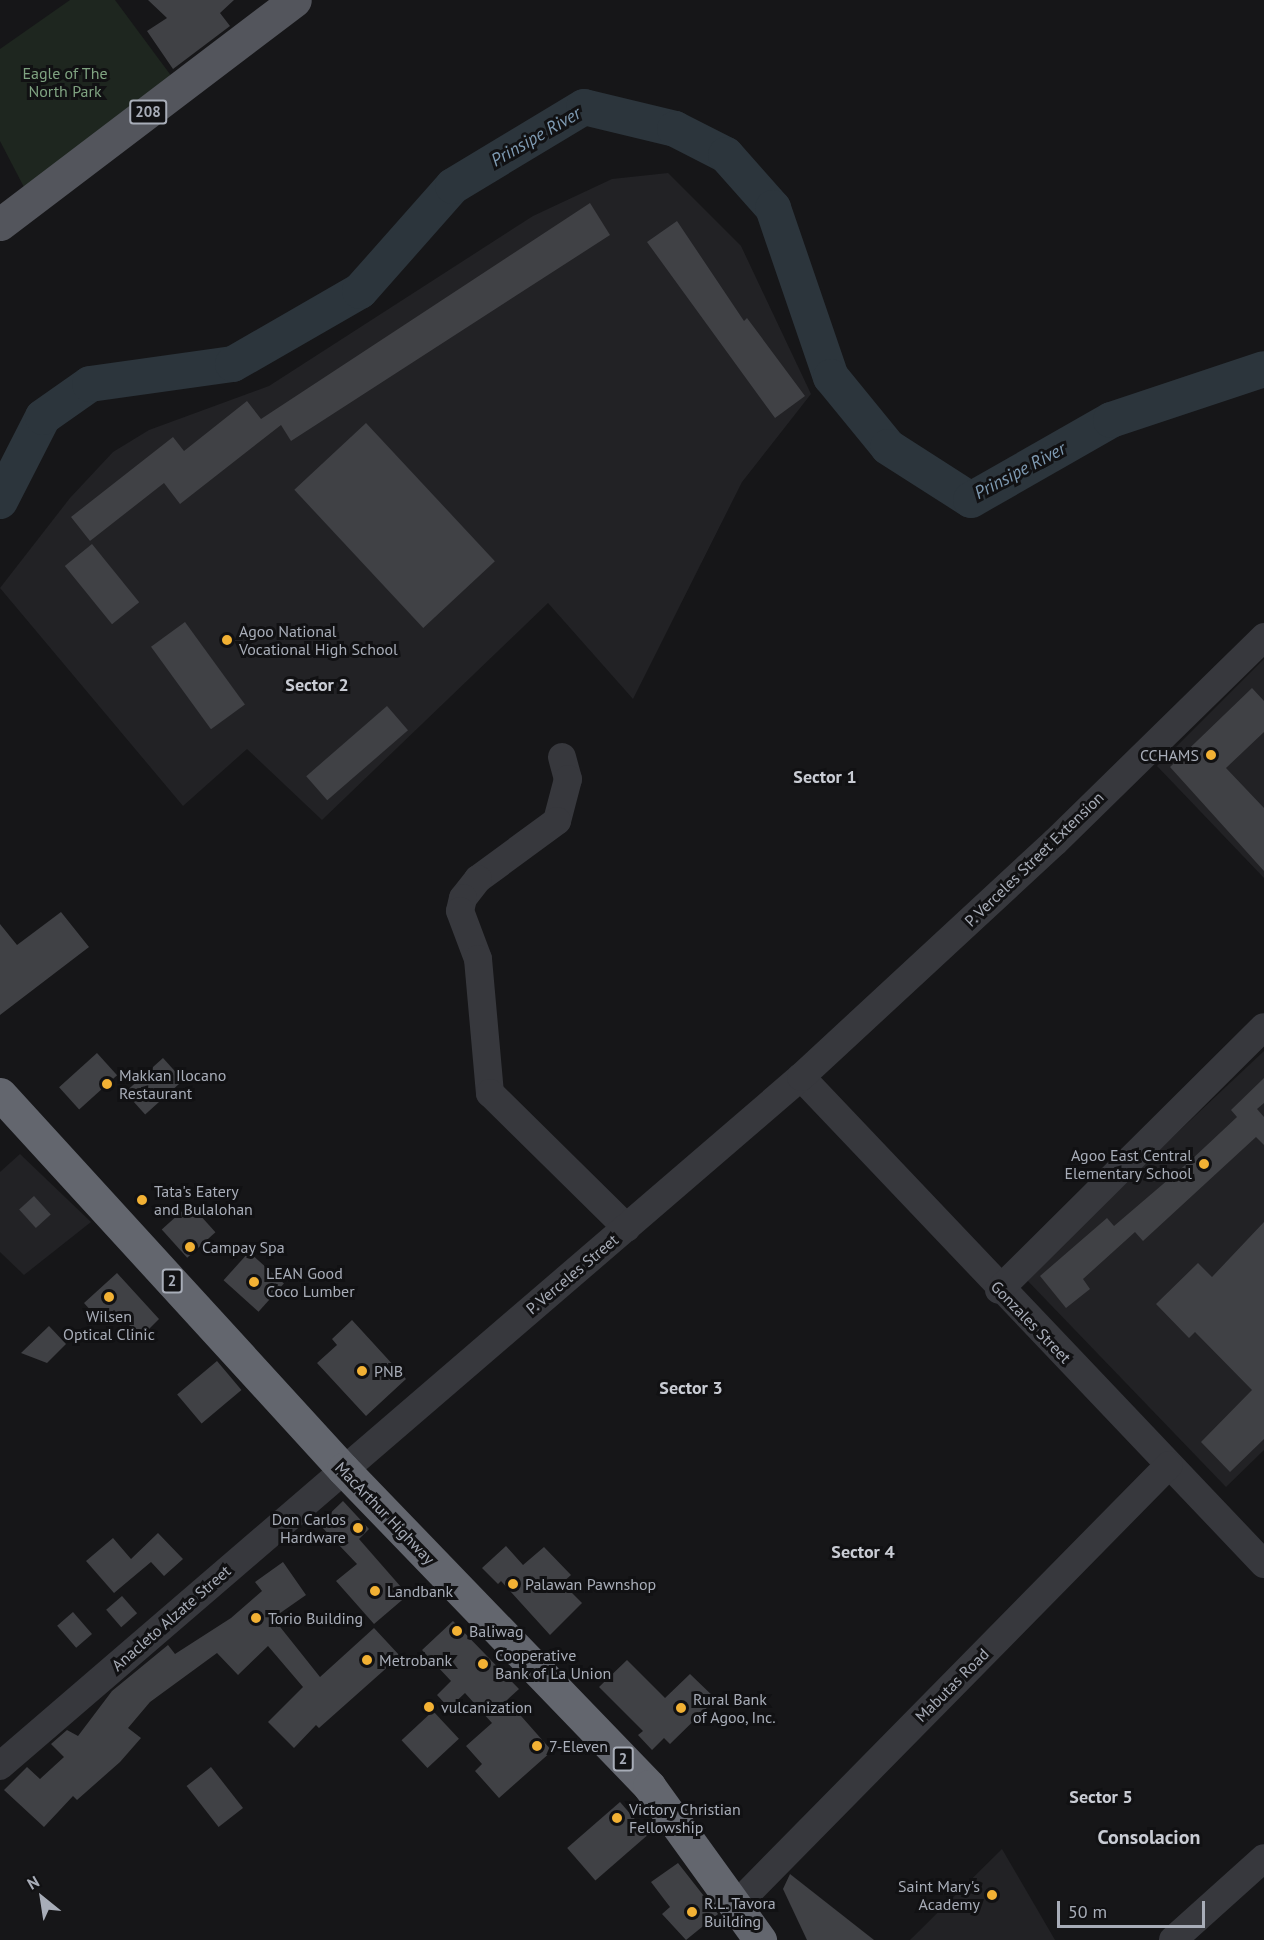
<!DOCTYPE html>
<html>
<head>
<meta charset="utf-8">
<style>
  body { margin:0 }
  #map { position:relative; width:1264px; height:1940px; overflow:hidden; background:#161618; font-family:"PT Sans",sans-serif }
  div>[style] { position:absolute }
  .built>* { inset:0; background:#222225 }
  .green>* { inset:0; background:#1e261f }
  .river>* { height:36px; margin:-18px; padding:0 18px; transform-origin:18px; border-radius:18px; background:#2c353c }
  .building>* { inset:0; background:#404145; transform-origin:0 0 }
  .minor>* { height:28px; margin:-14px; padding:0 14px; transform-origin:14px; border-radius:14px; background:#37383d }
  .major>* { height:33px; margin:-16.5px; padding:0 16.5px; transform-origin:16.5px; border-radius:16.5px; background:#53555c }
  .highway>* { height:33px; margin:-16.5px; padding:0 16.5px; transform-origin:16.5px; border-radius:16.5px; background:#63666e }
  .dots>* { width:16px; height:16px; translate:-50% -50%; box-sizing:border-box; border:3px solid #111113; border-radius:50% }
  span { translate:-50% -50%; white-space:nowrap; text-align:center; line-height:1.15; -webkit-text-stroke:6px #111113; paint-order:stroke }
  .shield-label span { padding:2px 4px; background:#111113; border:2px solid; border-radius:4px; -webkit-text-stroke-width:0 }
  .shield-label { font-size:15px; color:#a8adb8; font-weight:700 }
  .park-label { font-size:16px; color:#7fa381 }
  .poi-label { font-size:16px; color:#a8adb8 }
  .left { translate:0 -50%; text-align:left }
  .right { translate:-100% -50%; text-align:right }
  .street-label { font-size:16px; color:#a8adb8 }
  .water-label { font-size:18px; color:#7f9bb3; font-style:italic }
  .neighbourhood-label { font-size:18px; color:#c9ccd4; font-weight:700 }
  .quarter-label { font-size:20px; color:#c9ccd4; font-weight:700 }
  .north { position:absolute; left:12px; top:1868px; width:60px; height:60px; -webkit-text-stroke:4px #111113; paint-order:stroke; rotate:330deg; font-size:16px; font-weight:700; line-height:24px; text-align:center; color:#a8adb8 }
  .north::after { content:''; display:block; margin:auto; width:21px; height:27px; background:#a8adb8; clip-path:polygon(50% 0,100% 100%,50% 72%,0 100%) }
  .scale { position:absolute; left:1057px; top:1901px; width:148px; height:27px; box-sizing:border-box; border:3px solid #a8adb8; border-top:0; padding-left:8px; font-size:18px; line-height:21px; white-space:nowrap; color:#a8adb8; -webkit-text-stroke:4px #111113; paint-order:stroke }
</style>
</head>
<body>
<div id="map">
  <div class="built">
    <div style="clip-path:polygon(668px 173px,741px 246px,811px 394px,742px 482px,633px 699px,548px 603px,322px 820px,247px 749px,183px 806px,0 588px,70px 498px,113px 452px,149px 430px,269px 386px,533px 216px,612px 179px)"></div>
    <div style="clip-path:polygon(1264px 659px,1264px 878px,1157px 766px)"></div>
    <div style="clip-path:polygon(1264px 1051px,1264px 1450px,1226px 1487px,1024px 1277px)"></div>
    <div style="clip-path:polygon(20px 1154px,91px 1222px,24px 1275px,0 1252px,0 1172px)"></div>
    <div style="clip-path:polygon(1002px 1849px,1055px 1940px,910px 1940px)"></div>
  </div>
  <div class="green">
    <div style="clip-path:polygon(70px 0,115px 0,175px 81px,26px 191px,0 141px,0 49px)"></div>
  </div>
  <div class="river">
    <div style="left:0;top:501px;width:94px;rotate:-62.9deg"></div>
    <div style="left:43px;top:417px;width:57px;rotate:-35.1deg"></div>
    <div style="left:90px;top:384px;width:144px;rotate:-8deg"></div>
    <div style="left:233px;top:364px;width:146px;rotate:-29.9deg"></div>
    <div style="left:360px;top:291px;width:140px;rotate:-48.5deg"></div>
    <div style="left:453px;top:186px;width:153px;rotate:-31.1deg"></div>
    <div style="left:584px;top:107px;width:94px;rotate:13.6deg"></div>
    <div style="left:675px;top:129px;width:57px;rotate:27deg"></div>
    <div style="left:726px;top:155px;width:71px;rotate:48.4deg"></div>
    <div style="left:773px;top:208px;width:179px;rotate:71.1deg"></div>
    <div style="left:831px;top:377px;width:90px;rotate:50.8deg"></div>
    <div style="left:888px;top:447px;width:98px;rotate:32.6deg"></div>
    <div style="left:971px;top:500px;width:161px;rotate:-29.7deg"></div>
    <div style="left:1111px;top:420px;width:161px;rotate:-18.4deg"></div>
  </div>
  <div class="building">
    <div style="clip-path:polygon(148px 0,234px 0,220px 13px,230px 26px,173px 69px,147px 31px,167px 18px)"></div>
    <div style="clip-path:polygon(590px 203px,610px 235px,291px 441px,281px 425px,180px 504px,164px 483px,90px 541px,71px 517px,173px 437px,184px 451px,247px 401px,261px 419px)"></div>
    <div style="clip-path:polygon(677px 221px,744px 321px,747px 318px,805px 396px,775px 418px,647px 242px)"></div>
    <div style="left:366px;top:423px;width:189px;height:98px;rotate:47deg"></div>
    <div style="left:92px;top:544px;width:75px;height:35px;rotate:51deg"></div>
    <div style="left:185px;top:622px;width:102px;height:42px;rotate:54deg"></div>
    <div style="clip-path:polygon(1252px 688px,1264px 701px,1264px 732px,1226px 768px,1264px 808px,1264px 871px,1170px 767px)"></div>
    <div style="left:387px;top:706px;width:32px;height:107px;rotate:49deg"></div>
    <div style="clip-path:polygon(61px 912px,89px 947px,0 1015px,0 924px,17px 945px)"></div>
    <div style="left:97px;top:1053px;width:30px;height:51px;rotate:48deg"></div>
    <div style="left:163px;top:1058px;width:30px;height:51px;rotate:48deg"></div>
    <div style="clip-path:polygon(1264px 1078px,1264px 1103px,1257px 1109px,1264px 1117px,1264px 1145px,1256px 1137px,1143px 1241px,1135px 1232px,1083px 1279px,1090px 1289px,1066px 1308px,1040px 1276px,1107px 1218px,1114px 1226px,1190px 1161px,1237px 1117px,1231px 1110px)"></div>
    <div style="left:34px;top:1196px;width:25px;height:20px;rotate:48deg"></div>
    <div style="left:190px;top:1204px;width:38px;height:38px;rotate:48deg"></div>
    <div style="clip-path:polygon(1264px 1222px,1264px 1439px,1230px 1472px,1201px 1442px,1252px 1390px,1195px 1332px,1189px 1338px,1156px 1304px,1198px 1263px,1212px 1277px)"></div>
    <div style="left:249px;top:1252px;width:47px;height:38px;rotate:42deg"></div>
    <div style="clip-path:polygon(117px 1273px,159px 1319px,141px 1337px,114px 1310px,101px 1322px,84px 1303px)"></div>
    <div style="clip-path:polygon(352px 1320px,406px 1379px,366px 1416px,317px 1363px,337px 1345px,332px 1339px)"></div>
    <div style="clip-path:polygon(49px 1326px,66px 1344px,47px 1363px,21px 1353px)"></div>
    <div style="left:217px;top:1361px;width:38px;height:52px;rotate:50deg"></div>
    <div style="clip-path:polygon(343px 1501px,369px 1529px,359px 1539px,408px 1595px,374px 1624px,336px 1581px,357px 1564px,319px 1524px)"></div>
    <div style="clip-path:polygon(158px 1533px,183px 1559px,164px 1576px,151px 1562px,114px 1593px,86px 1561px,113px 1538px,131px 1559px)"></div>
    <div style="clip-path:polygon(506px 1546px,523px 1565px,544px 1547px,571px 1575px,562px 1583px,582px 1603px,550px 1635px,501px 1581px,498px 1584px,482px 1568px)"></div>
    <div style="clip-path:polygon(283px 1562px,306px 1595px,273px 1618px,320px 1677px,374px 1628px,400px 1656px,319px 1728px,316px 1725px,294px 1748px,268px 1722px,303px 1687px,268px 1646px,238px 1675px,217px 1653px,150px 1702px,128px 1728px,141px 1738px,120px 1762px,77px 1800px,73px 1796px,44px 1827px,4px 1790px,27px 1767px,40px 1779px,64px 1757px,51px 1744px,67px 1730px,78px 1736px,112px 1691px,168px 1645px,175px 1654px,231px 1618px,262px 1591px,255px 1582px)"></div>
    <div style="left:122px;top:1596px;width:23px;height:21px;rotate:49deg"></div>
    <div style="left:73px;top:1612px;width:29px;height:21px;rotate:49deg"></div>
    <div style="clip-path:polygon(453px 1621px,519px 1689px,507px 1700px,552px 1751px,499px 1798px,475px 1771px,482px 1764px,466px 1746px,492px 1723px,465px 1693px,449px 1708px,437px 1695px,451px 1681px,422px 1650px)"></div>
    <div style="clip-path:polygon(627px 1660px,665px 1698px,690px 1674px,716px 1699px,670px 1744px,664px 1738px,652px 1750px,638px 1735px,643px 1731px,599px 1687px)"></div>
    <div style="left:433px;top:1711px;width:38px;height:43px;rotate:47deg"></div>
    <div style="left:211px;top:1767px;width:52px;height:31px;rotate:52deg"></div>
    <div style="left:620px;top:1802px;width:43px;height:70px;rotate:49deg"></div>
    <div style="clip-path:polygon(678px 1863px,718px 1914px,686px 1940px,662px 1914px,670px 1907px,651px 1882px)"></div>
    <div style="clip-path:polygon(790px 1874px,874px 1940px,807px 1940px,783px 1889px)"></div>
  </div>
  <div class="minor">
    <div style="left:562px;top:757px;width:23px;rotate:75deg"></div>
    <div style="left:568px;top:779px;width:43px;rotate:104.7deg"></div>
    <div style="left:557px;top:821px;width:98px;rotate:143.7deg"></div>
    <div style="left:478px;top:879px;width:24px;rotate:128deg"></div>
    <div style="left:463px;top:898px;width:13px;rotate:103deg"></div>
    <div style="left:460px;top:911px;width:51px;rotate:69.4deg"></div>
    <div style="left:478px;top:959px;width:135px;rotate:84.9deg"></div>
    <div style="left:490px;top:1093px;width:192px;rotate:44.6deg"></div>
    <div style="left:801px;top:1077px;width:672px;rotate:46.45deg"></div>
    <div style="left:999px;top:1290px;width:373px;rotate:-44.8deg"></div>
    <div style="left:0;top:1766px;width:1057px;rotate:-40.7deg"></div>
    <div style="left:801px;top:1077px;width:346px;rotate:-42.8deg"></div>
    <div style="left:1055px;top:842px;width:293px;rotate:-44.4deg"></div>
    <div style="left:736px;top:1905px;width:617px;rotate:-45.46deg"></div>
    <div style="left:1173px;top:1940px;width:122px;rotate:-42deg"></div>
  </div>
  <div class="major">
    <div style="left:0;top:224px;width:370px;rotate:-37.2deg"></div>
  </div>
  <div class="highway">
    <div style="left:0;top:1094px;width:508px;rotate:47.55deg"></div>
    <div style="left:343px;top:1469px;width:441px;rotate:46deg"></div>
    <div style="left:649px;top:1786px;width:190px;rotate:54.2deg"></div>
  </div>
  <div class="dots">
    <div style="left:227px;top:640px;background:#f2b134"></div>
    <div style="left:1211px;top:755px;background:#f2b134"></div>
    <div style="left:107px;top:1084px;background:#f2b134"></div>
    <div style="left:1204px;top:1164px;background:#f2b134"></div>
    <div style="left:142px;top:1200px;background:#f2b134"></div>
    <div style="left:190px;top:1247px;background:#f2b134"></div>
    <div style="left:254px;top:1282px;background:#f2b134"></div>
    <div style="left:109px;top:1297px;background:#f2b134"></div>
    <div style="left:362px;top:1371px;background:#f2b134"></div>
    <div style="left:358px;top:1528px;background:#f2b134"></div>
    <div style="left:513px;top:1584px;background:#f2b134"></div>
    <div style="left:375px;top:1591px;background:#f2b134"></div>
    <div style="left:256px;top:1618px;background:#f2b134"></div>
    <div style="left:457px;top:1631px;background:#f2b134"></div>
    <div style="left:367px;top:1660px;background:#f2b134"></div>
    <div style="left:483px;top:1664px;background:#f2b134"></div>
    <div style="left:429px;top:1707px;background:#f2b134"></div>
    <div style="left:681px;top:1708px;background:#f2b134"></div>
    <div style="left:537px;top:1746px;background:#f2b134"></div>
    <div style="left:617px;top:1818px;background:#f2b134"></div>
    <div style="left:992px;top:1895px;background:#f2b134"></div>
    <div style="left:692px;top:1912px;background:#f2b134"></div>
  </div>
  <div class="shield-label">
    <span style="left:148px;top:112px">208</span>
    <span style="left:172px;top:1281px">2</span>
    <span style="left:623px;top:1759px">2</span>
  </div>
  <div class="park-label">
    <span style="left:65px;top:82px">Eagle of The<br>North Park</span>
  </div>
  <div class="poi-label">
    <span class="left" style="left:239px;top:640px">Agoo National<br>Vocational High School</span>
    <span class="right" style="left:1199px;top:755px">CCHAMS</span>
    <span class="left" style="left:119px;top:1084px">Makkan Ilocano<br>Restaurant</span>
    <span class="right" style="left:1192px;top:1164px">Agoo East Central<br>Elementary School</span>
    <span class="left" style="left:154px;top:1200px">Tata's Eatery<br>and Bulalohan</span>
    <span class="left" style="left:202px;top:1247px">Campay Spa</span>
    <span class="left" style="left:266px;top:1282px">LEAN Good<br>Coco Lumber</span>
    <span style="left:109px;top:1325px">Wilsen<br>Optical Clinic</span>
    <span class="left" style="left:374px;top:1371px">PNB</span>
    <span class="right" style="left:346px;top:1528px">Don Carlos<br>Hardware</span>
    <span class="left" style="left:525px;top:1584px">Palawan Pawnshop</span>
    <span class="left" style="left:387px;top:1591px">Landbank</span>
    <span class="left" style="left:268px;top:1618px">Torio Building</span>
    <span class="left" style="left:469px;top:1631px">Baliwag</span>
    <span class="left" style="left:495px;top:1664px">Cooperative<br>Bank of La Union</span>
    <span class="left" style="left:379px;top:1660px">Metrobank</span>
    <span class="left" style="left:693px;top:1708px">Rural Bank<br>of Agoo, Inc.</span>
    <span class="left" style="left:441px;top:1707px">vulcanization</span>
    <span class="left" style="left:549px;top:1746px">7-Eleven</span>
    <span class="left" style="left:629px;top:1818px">Victory Christian<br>Fellowship</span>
    <span class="right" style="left:980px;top:1895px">Saint Mary's<br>Academy</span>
    <span class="left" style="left:704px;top:1912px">R.L. Tavora<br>Building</span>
  </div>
  <div class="street-label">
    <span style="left:1034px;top:859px;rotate:-44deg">P. Verceles Street Extension</span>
    <span style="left:572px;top:1274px;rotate:-40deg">P. Verceles Street</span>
    <span style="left:1031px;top:1322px;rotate:46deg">Gonzales Street</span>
    <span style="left:385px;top:1513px;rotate:46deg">MacArthur Highway</span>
    <span style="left:171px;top:1618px;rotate:-41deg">Anacleto Alzate Street</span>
    <span style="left:952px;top:1685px;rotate:-45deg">Mabutas Road</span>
  </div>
  <div class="water-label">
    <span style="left:536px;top:137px;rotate:-30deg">Prinsipe River</span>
    <span style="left:1020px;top:471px;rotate:-28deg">Prinsipe River</span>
  </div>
  <div class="neighbourhood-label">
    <span style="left:317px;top:685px">Sector 2</span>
    <span style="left:825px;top:777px">Sector 1</span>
    <span style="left:691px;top:1388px">Sector 3</span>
    <span style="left:863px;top:1552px">Sector 4</span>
    <span style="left:1101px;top:1797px">Sector 5</span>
  </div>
  <div class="quarter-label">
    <span style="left:1149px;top:1837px">Consolacion</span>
  </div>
  <div class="north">N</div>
  <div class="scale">50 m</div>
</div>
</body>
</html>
